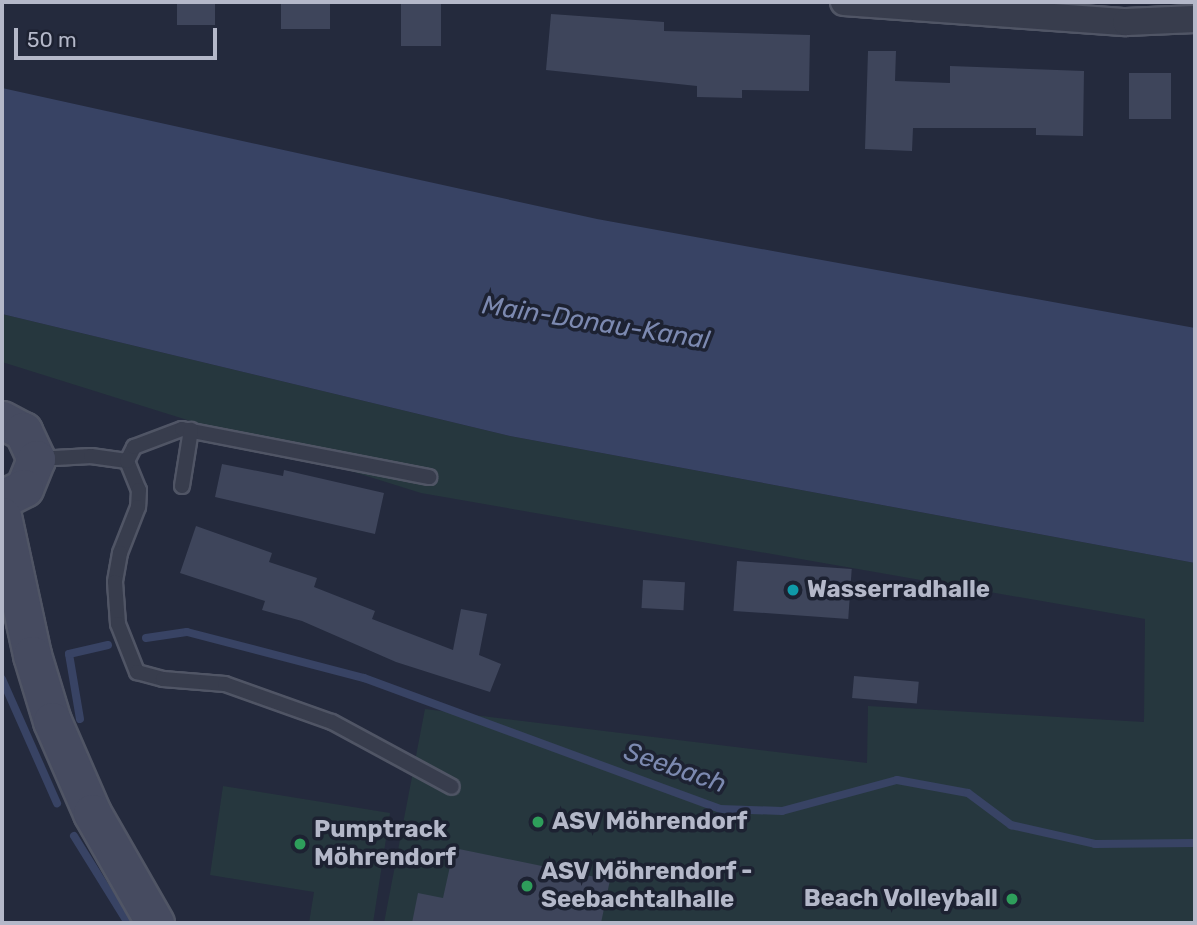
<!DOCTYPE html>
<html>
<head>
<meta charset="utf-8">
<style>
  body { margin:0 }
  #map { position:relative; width:1197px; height:925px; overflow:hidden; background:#242a3d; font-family:Rubik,sans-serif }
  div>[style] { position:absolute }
  .green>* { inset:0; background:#26373e }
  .water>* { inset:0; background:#384364 }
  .stream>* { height:8px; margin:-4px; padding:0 4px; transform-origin:4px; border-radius:4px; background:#384364 }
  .building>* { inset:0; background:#3e455b; transform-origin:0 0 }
  .roads { filter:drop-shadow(2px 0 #505565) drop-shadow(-2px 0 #505565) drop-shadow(0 2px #505565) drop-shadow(0 -2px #505565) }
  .lane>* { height:14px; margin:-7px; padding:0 7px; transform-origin:7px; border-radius:7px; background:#383d4d }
  .street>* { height:26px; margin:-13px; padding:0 13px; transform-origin:13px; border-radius:13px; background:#383d4d }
  .secondary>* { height:37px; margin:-18.5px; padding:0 18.5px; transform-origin:18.5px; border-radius:18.5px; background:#464b60 }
  .dots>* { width:19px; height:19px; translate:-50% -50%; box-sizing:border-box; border:4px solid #1d2232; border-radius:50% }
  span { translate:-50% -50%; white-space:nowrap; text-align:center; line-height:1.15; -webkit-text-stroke:7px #1d2232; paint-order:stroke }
  .poi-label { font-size:24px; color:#b4b8c9; font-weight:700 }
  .left { translate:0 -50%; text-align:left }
  .right { translate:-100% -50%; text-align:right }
  .water-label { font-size:26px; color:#7c89b0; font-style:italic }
  .frame { position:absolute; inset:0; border:4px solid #b4b8c9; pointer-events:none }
  .scale { position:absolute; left:14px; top:28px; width:203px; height:32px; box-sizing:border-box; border:4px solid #b4b8c9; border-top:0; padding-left:9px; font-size:21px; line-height:24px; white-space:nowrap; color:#b4b8c9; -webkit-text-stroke:5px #1d2232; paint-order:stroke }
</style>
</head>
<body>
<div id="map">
  <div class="green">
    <div style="clip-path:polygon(2px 314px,510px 436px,1195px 563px,1195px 923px,384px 923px,425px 709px,867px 763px,868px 706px,1144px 722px,1145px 619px,421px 493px,2px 362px)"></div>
    <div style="clip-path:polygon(223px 786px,390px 813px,373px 923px,309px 923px,314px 892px,210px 875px)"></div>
  </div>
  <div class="water">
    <div style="clip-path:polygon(2px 88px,597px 219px,1195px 328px,1195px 563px,510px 436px,2px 314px)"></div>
  </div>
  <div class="stream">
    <div style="left:146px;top:638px;width:41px;rotate:-8.3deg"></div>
    <div style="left:187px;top:632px;width:183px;rotate:14.6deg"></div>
    <div style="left:364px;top:678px;width:379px;rotate:20.2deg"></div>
    <div style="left:720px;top:809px;width:62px;rotate:1.8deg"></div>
    <div style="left:782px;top:811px;width:119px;rotate:-15.1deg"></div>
    <div style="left:897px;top:780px;width:72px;rotate:10.4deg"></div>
    <div style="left:968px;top:793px;width:54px;rotate:36.7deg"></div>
    <div style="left:1011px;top:825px;width:86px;rotate:12.7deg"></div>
    <div style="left:1095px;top:844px;width:100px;rotate:-0.6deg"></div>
    <div style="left:2px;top:679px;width:136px;rotate:66.1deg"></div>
    <div style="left:80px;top:719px;width:66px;rotate:-99.6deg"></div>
    <div style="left:69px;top:654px;width:40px;rotate:-13deg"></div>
    <div style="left:74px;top:836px;width:102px;rotate:58.2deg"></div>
  </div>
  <div class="building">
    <div style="left:177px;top:2px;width:38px;height:23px"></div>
    <div style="left:281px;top:2px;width:49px;height:27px"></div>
    <div style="left:401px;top:2px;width:40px;height:44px"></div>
    <div style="clip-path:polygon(551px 14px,664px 22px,664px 31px,810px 35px,809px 91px,742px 90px,742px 98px,697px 97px,697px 86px,546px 70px)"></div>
    <div style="clip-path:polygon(868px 51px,896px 51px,895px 81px,950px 83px,950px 66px,1084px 71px,1083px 136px,1036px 135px,1036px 128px,913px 128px,912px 151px,865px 149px)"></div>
    <div style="left:1129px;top:73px;width:42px;height:46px"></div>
    <div style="clip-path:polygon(222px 464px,283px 476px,284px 470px,384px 493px,375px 534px,215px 497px)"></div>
    <div style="clip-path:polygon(196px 526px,272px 553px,269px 562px,317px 578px,314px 587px,375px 611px,372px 619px,453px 650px,461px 609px,487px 614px,479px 655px,501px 664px,490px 692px,396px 662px,302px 621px,262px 610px,265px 601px,180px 573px)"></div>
    <div style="left:737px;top:561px;width:115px;height:50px;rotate:4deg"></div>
    <div style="left:643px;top:580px;width:42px;height:28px;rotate:3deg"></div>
    <div style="left:854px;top:676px;width:65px;height:22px;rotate:5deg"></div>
    <div style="clip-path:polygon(454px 848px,610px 880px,601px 923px,412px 923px,418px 893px,443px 898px)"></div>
  </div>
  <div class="roads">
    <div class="lane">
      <div style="left:37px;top:459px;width:54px;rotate:-3.2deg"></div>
      <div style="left:91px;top:456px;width:36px;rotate:8deg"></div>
      <div style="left:127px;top:461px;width:31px;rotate:68deg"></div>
      <div style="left:139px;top:490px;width:17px;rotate:93deg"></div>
      <div style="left:138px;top:507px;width:49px;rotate:111.4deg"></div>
      <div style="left:120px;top:553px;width:29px;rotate:100deg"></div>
      <div style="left:115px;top:582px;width:42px;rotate:85.9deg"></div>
      <div style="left:118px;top:624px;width:52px;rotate:68.4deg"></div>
      <div style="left:137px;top:672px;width:27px;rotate:15deg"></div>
      <div style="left:163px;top:679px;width:62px;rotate:4.6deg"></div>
      <div style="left:225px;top:684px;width:114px;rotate:19.6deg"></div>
      <div style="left:332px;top:722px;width:136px;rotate:28.4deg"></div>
      <div style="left:127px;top:461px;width:16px;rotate:-63deg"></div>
      <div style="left:134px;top:447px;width:51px;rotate:-20.6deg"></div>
      <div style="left:182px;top:429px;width:252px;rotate:11deg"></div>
      <div style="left:182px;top:486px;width:57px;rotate:-80.9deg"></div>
    </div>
    <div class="street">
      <div style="left:844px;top:2px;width:283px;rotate:4.1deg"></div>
      <div style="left:1126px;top:22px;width:69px;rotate:-2.5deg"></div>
    </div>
    <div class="secondary">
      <div style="left:2px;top:420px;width:24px;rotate:28deg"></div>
      <div style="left:23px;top:431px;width:31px;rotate:65deg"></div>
      <div style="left:36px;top:459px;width:31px;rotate:112deg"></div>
      <div style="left:24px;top:488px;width:25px;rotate:153deg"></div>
      <div style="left:2px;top:516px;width:142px;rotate:77.8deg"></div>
      <div style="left:32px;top:655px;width:69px;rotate:73.1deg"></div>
      <div style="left:52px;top:721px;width:100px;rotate:66.5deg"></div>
      <div style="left:92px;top:813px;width:127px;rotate:60.2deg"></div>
    </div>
  </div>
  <div class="dots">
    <div style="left:793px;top:590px;background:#0f9aa8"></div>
    <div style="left:538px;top:822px;background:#2e9e5b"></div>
    <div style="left:300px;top:844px;background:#2e9e5b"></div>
    <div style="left:527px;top:886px;background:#2e9e5b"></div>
    <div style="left:1012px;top:899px;background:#2e9e5b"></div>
  </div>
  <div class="poi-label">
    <span class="left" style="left:807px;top:590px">Wasserradhalle</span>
    <span class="left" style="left:552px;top:822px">ASV Möhrendorf</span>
    <span class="left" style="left:314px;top:844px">Pumptrack<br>Möhrendorf</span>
    <span class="left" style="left:541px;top:886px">ASV Möhrendorf -<br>Seebachtalhalle</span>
    <span class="right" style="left:998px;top:899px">Beach Volleyball</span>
  </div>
  <div class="water-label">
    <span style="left:596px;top:323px;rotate:9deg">Main-Donau-Kanal</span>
    <span style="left:675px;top:768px;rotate:19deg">Seebach</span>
  </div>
  <div class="frame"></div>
  <div class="scale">50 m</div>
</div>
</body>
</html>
